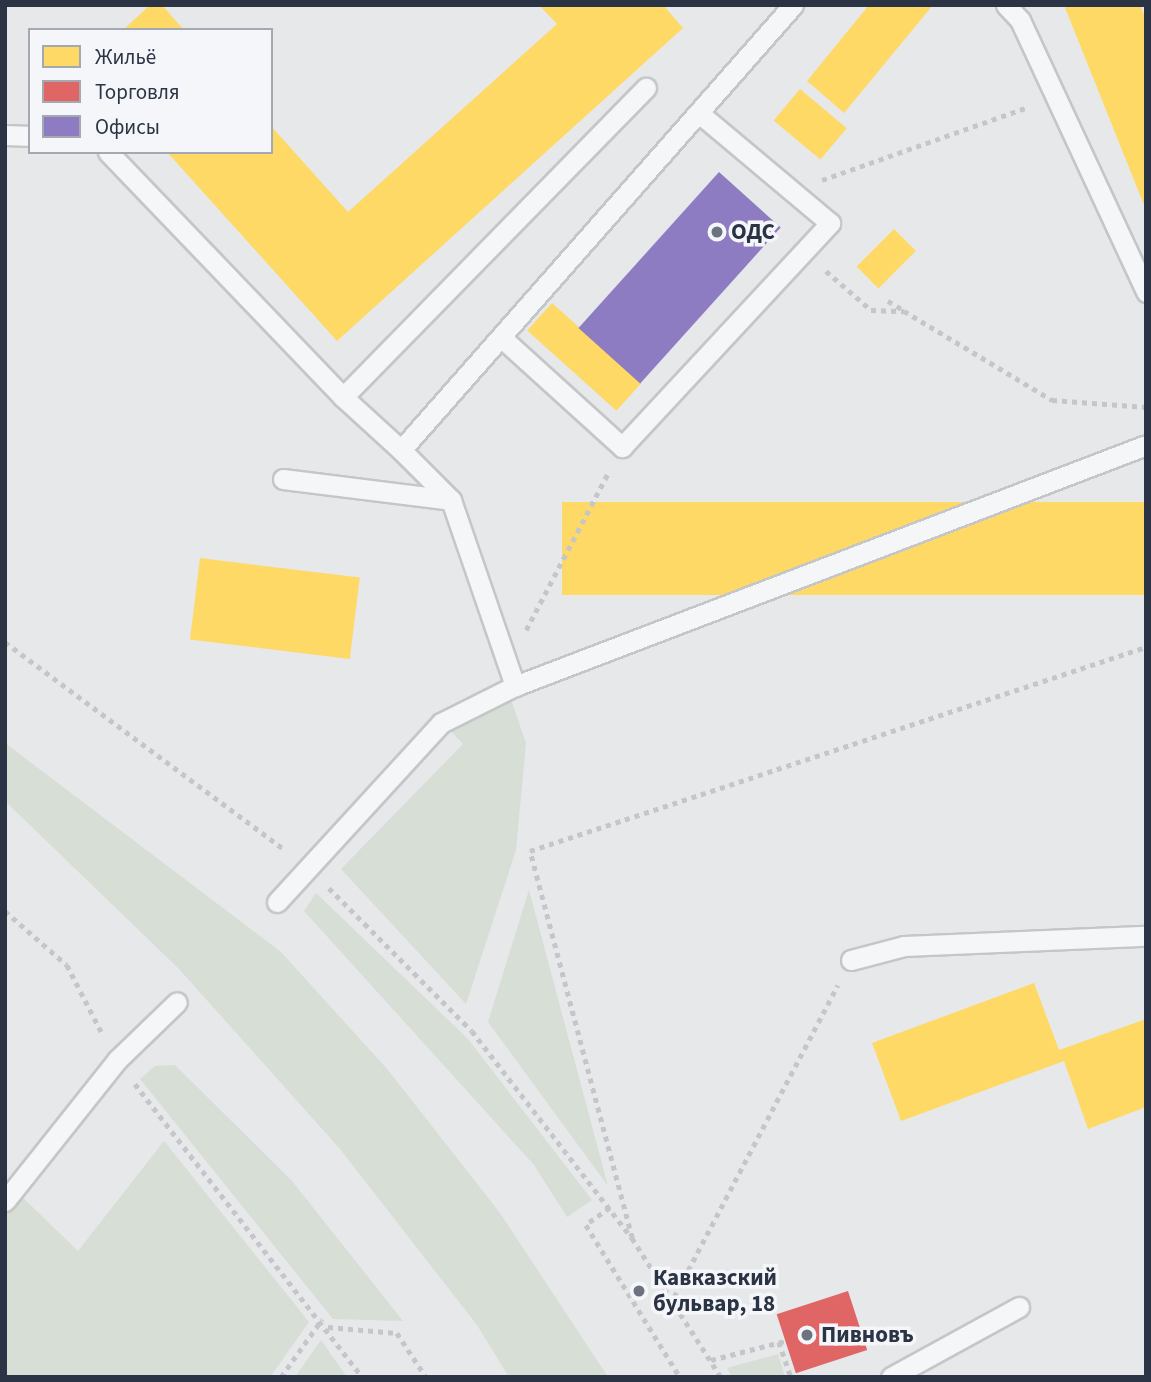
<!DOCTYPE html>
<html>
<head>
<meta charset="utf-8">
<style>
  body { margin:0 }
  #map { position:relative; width:1151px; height:1382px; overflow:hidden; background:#e6e8ea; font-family:"Source Sans 3",sans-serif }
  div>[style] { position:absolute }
  .green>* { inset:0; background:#d6ded6 }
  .homes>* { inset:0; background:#ffd966; transform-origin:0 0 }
  .shops>* { inset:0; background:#e06666; transform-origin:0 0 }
  .offices>* { inset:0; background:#8e7cc3; transform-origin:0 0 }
  .path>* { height:4.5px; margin-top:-2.25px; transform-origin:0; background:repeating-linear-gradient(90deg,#c5c6ca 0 5px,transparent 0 10px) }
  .roads { filter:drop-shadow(2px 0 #c4c6c8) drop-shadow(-2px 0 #c4c6c8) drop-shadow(0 2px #c4c6c8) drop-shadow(0 -2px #c4c6c8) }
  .service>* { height:19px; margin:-9.5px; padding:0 9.5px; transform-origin:9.5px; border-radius:9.5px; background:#f5f6f7 }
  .dots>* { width:19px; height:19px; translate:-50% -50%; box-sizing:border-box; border:4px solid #f4f6f9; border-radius:50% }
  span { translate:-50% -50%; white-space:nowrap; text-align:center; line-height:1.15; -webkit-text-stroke:7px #f4f6f9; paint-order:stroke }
  .poi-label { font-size:23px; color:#2b3445; font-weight:700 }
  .left { translate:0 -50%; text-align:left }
  .frame { position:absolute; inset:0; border:7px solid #2b3445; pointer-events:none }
  .legend { position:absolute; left:28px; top:28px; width:245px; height:126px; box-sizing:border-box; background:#f4f6f9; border:2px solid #a4a8b1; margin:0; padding:9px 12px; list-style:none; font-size:21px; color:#2b3445 }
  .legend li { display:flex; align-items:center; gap:14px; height:35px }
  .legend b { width:35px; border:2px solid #a4a8b1 }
</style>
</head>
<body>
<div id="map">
  <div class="green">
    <div style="clip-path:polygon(511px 700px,526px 743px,516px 850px,466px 1004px,341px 869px,463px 744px,450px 730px)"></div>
    <div style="clip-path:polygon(5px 743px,281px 952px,388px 1070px,500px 1213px,608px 1377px,509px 1377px,477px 1325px,340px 1149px,179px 969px,5px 801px)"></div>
    <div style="clip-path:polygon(529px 890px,608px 1186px,488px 1022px)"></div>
    <div style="clip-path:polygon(316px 893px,468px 1039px,592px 1200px,567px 1217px,534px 1165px,304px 911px)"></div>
    <div style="clip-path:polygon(175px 1065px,292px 1181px,403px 1321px,333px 1319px,140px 1079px,155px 1066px)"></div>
    <div style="clip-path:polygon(164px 1141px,309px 1322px,270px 1377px,5px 1377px,5px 1214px,21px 1196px,78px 1251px)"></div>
    <div style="clip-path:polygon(321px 1340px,347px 1377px,295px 1377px)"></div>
    <div style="clip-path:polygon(778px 1354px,785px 1377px,732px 1377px,727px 1368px)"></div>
  </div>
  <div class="homes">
    <div style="clip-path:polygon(150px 5px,162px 5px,184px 30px,123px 30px)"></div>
    <div style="clip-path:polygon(539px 5px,663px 5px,683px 28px,337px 341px,167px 152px,271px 152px,271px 126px,348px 212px,557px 24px)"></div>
    <div style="clip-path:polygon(869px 5px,933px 5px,844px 113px,807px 81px)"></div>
    <div style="clip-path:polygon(1064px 5px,1140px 5px,1146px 19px,1146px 210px)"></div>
    <div style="left:800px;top:89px;width:61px;height:41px;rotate:40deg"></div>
    <div style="left:894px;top:229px;width:31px;height:53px;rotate:45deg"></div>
    <div style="left:552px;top:303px;width:120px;height:37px;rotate:42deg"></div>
    <div style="left:1146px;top:502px;width:93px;height:584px;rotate:90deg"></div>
    <div style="left:200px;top:558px;width:161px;height:82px;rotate:7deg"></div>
    <div style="clip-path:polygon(1034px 983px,1059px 1050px,1146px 1019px,1146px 1107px,1088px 1129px,1064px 1061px,901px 1121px,872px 1043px)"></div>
  </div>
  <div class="shops">
    <div style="left:848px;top:1291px;width:62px;height:75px;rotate:72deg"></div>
  </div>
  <div class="offices">
    <div style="left:719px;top:172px;width:83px;height:210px;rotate:42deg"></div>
  </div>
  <div class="path">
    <div style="left:822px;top:180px;width:219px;rotate:-19.5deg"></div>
    <div style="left:826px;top:271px;width:60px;rotate:40.9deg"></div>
    <div style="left:871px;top:310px;width:33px;rotate:2deg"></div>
    <div style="left:904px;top:311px;width:173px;rotate:31deg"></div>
    <div style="left:1052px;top:400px;width:94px;rotate:4.3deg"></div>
    <div style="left:888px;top:301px;width:17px;rotate:31deg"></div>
    <div style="left:526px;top:630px;width:177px;rotate:-62.4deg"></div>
    <div style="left:5px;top:642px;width:349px;rotate:36.6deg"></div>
    <div style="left:329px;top:888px;width:202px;rotate:45deg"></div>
    <div style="left:472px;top:1031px;width:262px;rotate:52.3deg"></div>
    <div style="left:632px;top:1238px;width:165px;rotate:57.4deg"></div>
    <div style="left:5px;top:911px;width:82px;rotate:41.1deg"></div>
    <div style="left:67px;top:965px;width:76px;rotate:62.8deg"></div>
    <div style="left:135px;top:1084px;width:371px;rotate:52.2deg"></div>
    <div style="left:610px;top:1208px;width:29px;rotate:145deg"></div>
    <div style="left:586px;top:1225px;width:179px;rotate:58.3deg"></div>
    <div style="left:632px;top:1238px;width:400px;rotate:-104.8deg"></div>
    <div style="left:530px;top:851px;width:649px;rotate:-18.32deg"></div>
    <div style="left:674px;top:1297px;width:352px;rotate:-62.3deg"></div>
    <div style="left:328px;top:1327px;width:69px;rotate:5deg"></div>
    <div style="left:397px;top:1333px;width:53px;rotate:56.6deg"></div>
    <div style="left:779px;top:1342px;width:37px;rotate:71deg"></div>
    <div style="left:711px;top:1360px;width:76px;rotate:-14.4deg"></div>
    <div style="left:281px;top:1377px;width:71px;rotate:-54.7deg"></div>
  </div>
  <div class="roads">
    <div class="service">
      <div style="left:1006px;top:5px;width:21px;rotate:47deg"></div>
      <div style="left:1020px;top:20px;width:300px;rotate:65.1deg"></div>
      <div style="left:5px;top:135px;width:25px;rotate:2deg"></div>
      <div style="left:108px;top:152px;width:339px;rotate:46.2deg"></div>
      <div style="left:503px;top:339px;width:161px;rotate:42.2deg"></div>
      <div style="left:622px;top:447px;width:306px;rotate:-47.1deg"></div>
      <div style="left:830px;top:223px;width:170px;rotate:-140deg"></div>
      <div style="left:401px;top:450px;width:79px;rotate:-137.6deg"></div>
      <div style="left:343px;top:397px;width:433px;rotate:-45.6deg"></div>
      <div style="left:283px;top:479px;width:169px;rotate:7.1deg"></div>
      <div style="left:451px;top:500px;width:197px;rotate:71deg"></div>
      <div style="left:451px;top:500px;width:71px;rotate:-135deg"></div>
      <div style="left:401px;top:450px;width:593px;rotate:-48.62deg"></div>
      <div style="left:277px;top:902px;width:243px;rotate:-47.5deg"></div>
      <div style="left:441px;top:723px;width:83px;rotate:-26.6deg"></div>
      <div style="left:515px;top:686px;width:675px;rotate:-20.9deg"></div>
      <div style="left:851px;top:960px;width:55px;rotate:-14.8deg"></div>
      <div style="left:904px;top:946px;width:242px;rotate:-2.4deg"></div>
      <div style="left:5px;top:1201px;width:180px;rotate:-51.5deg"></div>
      <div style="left:117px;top:1060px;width:83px;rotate:-44deg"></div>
      <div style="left:891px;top:1377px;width:146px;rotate:-28.7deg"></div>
    </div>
  </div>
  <div class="dots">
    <div style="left:717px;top:232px;background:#6c737f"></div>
    <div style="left:639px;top:1291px;background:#6c737f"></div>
    <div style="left:807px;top:1335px;background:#6c737f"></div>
  </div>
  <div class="poi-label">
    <span class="left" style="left:731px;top:232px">ОДС</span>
    <span class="left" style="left:653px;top:1291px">Кавказский<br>бульвар, 18</span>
    <span class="left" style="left:821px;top:1335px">Пивновъ</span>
  </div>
  <div class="frame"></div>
  <ul class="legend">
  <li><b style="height:19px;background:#ffd966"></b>Жильё</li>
  <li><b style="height:19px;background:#e06666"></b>Торговля</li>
  <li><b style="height:19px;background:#8e7cc3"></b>Офисы</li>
  </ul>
</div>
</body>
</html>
